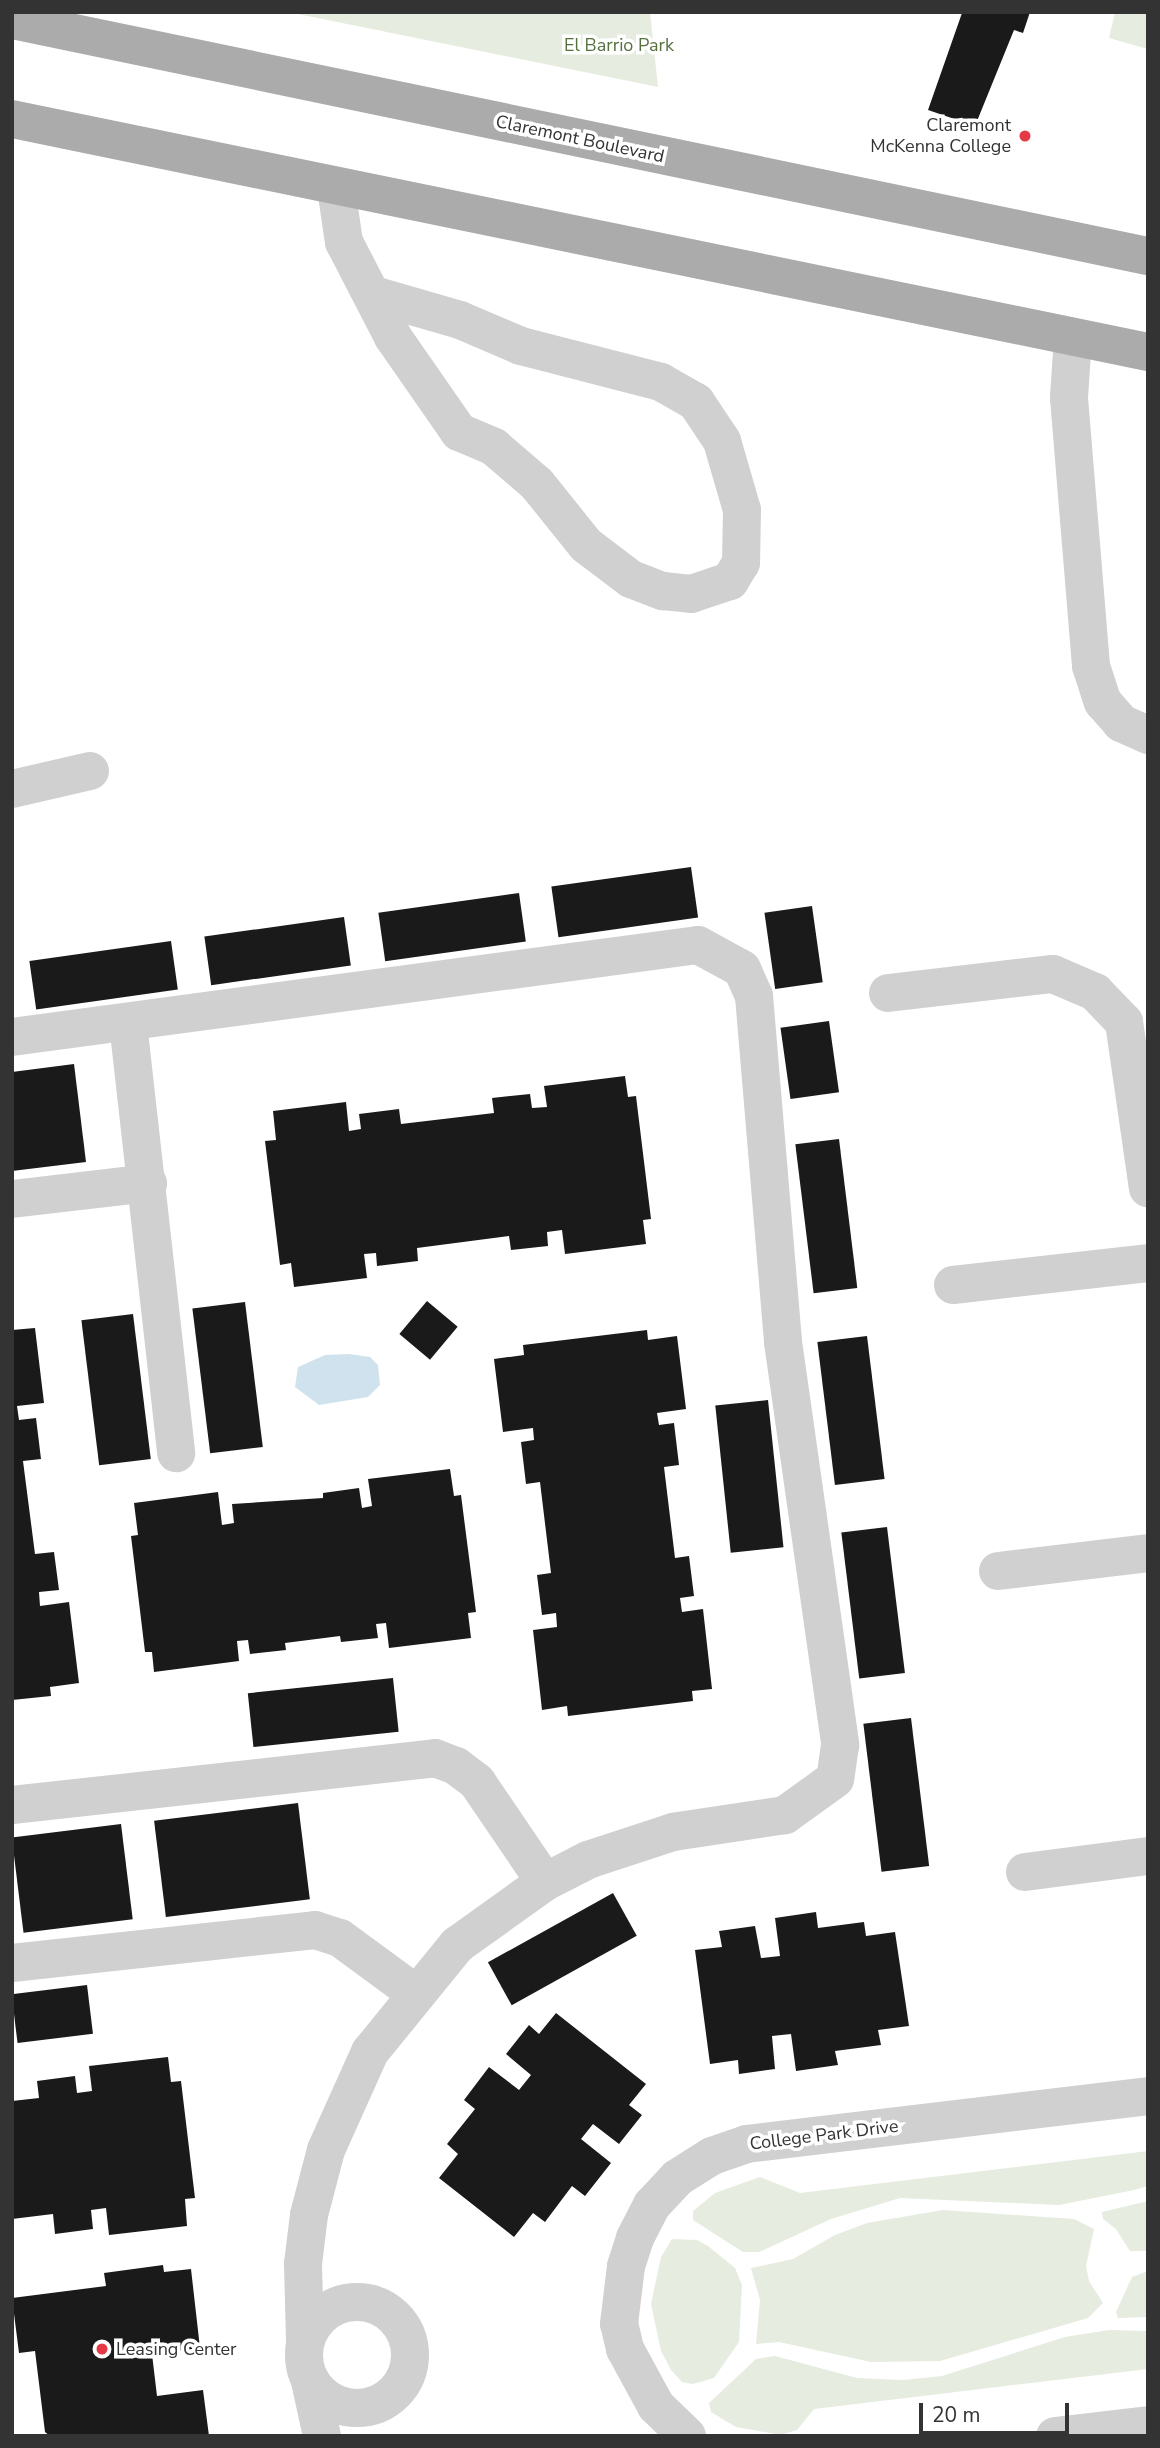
<!DOCTYPE html>
<html>
<head>
<meta charset="utf-8">
<style>
  body { margin:0 }
  #map { position:relative; width:1160px; height:2448px; overflow:hidden; background:#fff; font-family:"Nunito Sans",sans-serif }
  div>[style] { position:absolute }
  .green>* { inset:0; background:#e6ecdf }
  .water>* { inset:0; background:#cfe2ee }
  .building>* { inset:0; background:#1a1a1a; transform-origin:0 0 }
  .minor>* { height:38px; margin:-19px; padding:0 19px; transform-origin:19px; border-radius:19px; background:#d0d0d0 }
  .minor>.ring { margin:-19px; padding:0; box-sizing:content-box; background:none; border:38px solid #d0d0d0; border-radius:50% }
  .major>* { height:38px; margin:-19px; padding:0 19px; transform-origin:19px; border-radius:19px; background:#ababab }
  .dots>* { width:19px; height:19px; translate:-50% -50%; box-sizing:border-box; border:4px solid #fff; border-radius:50% }
  span { translate:-50% -50%; white-space:nowrap; text-align:center; line-height:1.15; -webkit-text-stroke:7px #fff; paint-order:stroke }
  .park-label { font-size:18px; color:#56703f }
  .poi-label { font-size:18px; color:#333 }
  .right { translate:-100% -50%; text-align:right }
  .left { translate:0 -50%; text-align:left }
  .street-label { font-size:18px; color:#333 }
  .frame { position:absolute; inset:0; border:14px solid #333; pointer-events:none }
  .scale { position:absolute; left:919px; top:2403px; width:150px; height:32px; box-sizing:border-box; border:4px solid #333; border-top:0; padding-left:9px; font-size:21px; line-height:24px; white-space:nowrap; color:#333; -webkit-text-stroke:5px #fff; paint-order:stroke }
</style>
</head>
<body>
<div id="map">
  <div class="green">
    <div style="clip-path:polygon(288px 12px,650px 12px,658px 87px)"></div>
    <div style="clip-path:polygon(1115px 12px,1148px 12px,1148px 49px,1109px 38px)"></div>
    <div style="clip-path:polygon(1148px 2151px,1148px 2186px,1134px 2190px,1059px 2205px,900px 2198px,831px 2219px,759px 2252px,743px 2252px,693px 2220px,693px 2211px,715px 2193px,760px 2177px,800px 2193px)"></div>
    <div style="clip-path:polygon(1148px 2201px,1148px 2251px,1130px 2251px,1116px 2229px,1103px 2219px,1102px 2212px)"></div>
    <div style="clip-path:polygon(943px 2210px,1074px 2219px,1094px 2229px,1086px 2266px,1089px 2281px,1103px 2303px,1088px 2318px,940px 2361px,871px 2362px,779px 2342px,756px 2344px,760px 2300px,751px 2268px,793px 2259px,835px 2235px,867px 2223px)"></div>
    <div style="clip-path:polygon(672px 2239px,697px 2240px,708px 2246px,735px 2268px,742px 2285px,739px 2342px,714px 2378px,693px 2384px,682px 2382px,671px 2370px,661px 2351px,651px 2304px,661px 2257px)"></div>
    <div style="clip-path:polygon(1148px 2271px,1148px 2317px,1118px 2318px,1116px 2312px,1132px 2277px)"></div>
    <div style="clip-path:polygon(1109px 2330px,1148px 2331px,1148px 2369px,814px 2409px,797px 2430px,781px 2435px,736px 2427px,711px 2412px,709px 2403px,756px 2359px,775px 2356px,857px 2378px,903px 2380px,942px 2376px,1065px 2337px)"></div>
  </div>
  <div class="water">
    <div style="clip-path:polygon(349px 1354px,370px 1357px,378px 1365px,380px 1385px,368px 1397px,319px 1405px,295px 1387px,298px 1367px,325px 1355px)"></div>
  </div>
  <div class="building">
    <div style="clip-path:polygon(1030px 12px,1023px 33px,1014px 30px,975px 126px,928px 110px,962px 13px)"></div>
    <div style="left:691px;top:867px;width:51px;height:141px;rotate:82deg"></div>
    <div style="left:519px;top:893px;width:49px;height:142px;rotate:82deg"></div>
    <div style="left:812px;top:906px;width:77px;height:48px;rotate:82deg"></div>
    <div style="left:344px;top:917px;width:49px;height:141px;rotate:82deg"></div>
    <div style="left:171px;top:941px;width:49px;height:143px;rotate:82deg"></div>
    <div style="left:829px;top:1021px;width:72px;height:49px;rotate:82deg"></div>
    <div style="clip-path:polygon(74px 1064px,86px 1162px,12px 1171px,12px 1072px)"></div>
    <div style="clip-path:polygon(625px 1076px,628px 1097px,636px 1096px,651px 1219px,643px 1220px,646px 1244px,565px 1254px,562px 1230px,547px 1232px,548px 1246px,511px 1250px,509px 1236px,417px 1248px,418px 1261px,377px 1266px,376px 1253px,364px 1254px,367px 1278px,294px 1287px,291px 1263px,280px 1265px,265px 1141px,276px 1140px,273px 1111px,346px 1102px,349px 1131px,361px 1129px,359px 1114px,399px 1109px,401px 1124px,494px 1113px,492px 1098px,530px 1094px,532px 1108px,547px 1107px,544px 1086px)"></div>
    <div style="left:839px;top:1139px;width:150px;height:44px;rotate:83deg"></div>
    <div style="left:427px;top:1301px;width:40px;height:43px;rotate:40deg"></div>
    <div style="left:245px;top:1302px;width:146px;height:53px;rotate:83deg"></div>
    <div style="left:133px;top:1314px;width:146px;height:52px;rotate:83deg"></div>
    <div style="clip-path:polygon(35px 1328px,44px 1403px,17px 1406px,19px 1420px,36px 1418px,41px 1459px,23px 1461px,35px 1554px,54px 1552px,59px 1590px,39px 1592px,40px 1606px,69px 1602px,79px 1683px,50px 1687px,51px 1696px,12px 1700px,12px 1330px)"></div>
    <div style="clip-path:polygon(647px 1330px,648px 1340px,677px 1336px,686px 1409px,657px 1413px,659px 1425px,674px 1423px,679px 1465px,664px 1467px,675px 1558px,689px 1556px,694px 1596px,680px 1598px,682px 1612px,703px 1609px,712px 1689px,692px 1691px,693px 1701px,568px 1716px,567px 1706px,542px 1710px,533px 1630px,557px 1627px,556px 1613px,542px 1615px,537px 1575px,551px 1573px,540px 1482px,526px 1484px,521px 1442px,534px 1440px,533px 1428px,503px 1432px,494px 1359px,524px 1355px,523px 1345px)"></div>
    <div style="left:867px;top:1336px;width:144px;height:50px;rotate:83deg"></div>
    <div style="left:768px;top:1400px;width:148px;height:53px;rotate:84deg"></div>
    <div style="clip-path:polygon(450px 1469px,454px 1496px,461px 1495px,476px 1612px,468px 1613px,471px 1638px,389px 1648px,386px 1623px,376px 1624px,378px 1638px,341px 1642px,340px 1636px,285px 1643px,286px 1650px,250px 1654px,248px 1640px,237px 1641px,239px 1661px,154px 1672px,152px 1652px,145px 1652px,131px 1536px,138px 1535px,134px 1503px,218px 1492px,222px 1525px,234px 1523px,232px 1504px,323px 1498px,323px 1493px,359px 1488px,362px 1508px,372px 1506px,368px 1479px)"></div>
    <div style="left:887px;top:1527px;width:147px;height:46px;rotate:83deg"></div>
    <div style="left:393px;top:1678px;width:54px;height:146px;rotate:84deg"></div>
    <div style="left:911px;top:1718px;width:149px;height:48px;rotate:83deg"></div>
    <div style="left:298px;top:1803px;width:97px;height:145px;rotate:83deg"></div>
    <div style="left:121px;top:1824px;width:96px;height:110px;rotate:83deg"></div>
    <div style="left:613px;top:1893px;width:49px;height:143px;rotate:61deg"></div>
    <div style="clip-path:polygon(816px 1912px,818px 1928px,864px 1922px,866px 1936px,895px 1932px,909px 2026px,878px 2030px,881px 2045px,835px 2051px,838px 2065px,796px 2071px,791px 2034px,772px 2036px,775px 2069px,739px 2074px,738px 2060px,710px 2064px,695px 1950px,722px 1947px,719px 1931px,755px 1926px,761px 1958px,780px 1956px,775px 1918px)"></div>
    <div style="left:87px;top:1985px;width:49px;height:76px;rotate:83deg"></div>
    <div style="clip-path:polygon(556px 2013px,646px 2084px,629px 2105px,642px 2115px,619px 2144px,593px 2124px,581px 2139px,611px 2163px,585px 2196px,572px 2186px,545px 2222px,533px 2213px,514px 2237px,439px 2178px,458px 2154px,447px 2144px,475px 2109px,464px 2100px,489px 2067px,519px 2090px,531px 2075px,506px 2054px,529px 2025px,539px 2034px)"></div>
    <div style="clip-path:polygon(168px 2057px,171px 2082px,181px 2081px,195px 2198px,185px 2199px,187px 2226px,109px 2235px,106px 2208px,91px 2210px,93px 2229px,55px 2234px,53px 2214px,12px 2219px,12px 2101px,39px 2098px,37px 2081px,75px 2076px,77px 2093px,92px 2091px,89px 2066px)"></div>
    <div style="clip-path:polygon(163px 2265px,164px 2272px,191px 2269px,200px 2348px,152px 2354px,157px 2396px,203px 2390px,209px 2436px,50px 2436px,45px 2432px,35px 2351px,19px 2353px,12px 2298px,106px 2286px,104px 2273px)"></div>
  </div>
  <div class="minor">
    <div style="left:336px;top:188px;width:55px;rotate:81.6deg"></div>
    <div style="left:344px;top:242px;width:107px;rotate:62.7deg"></div>
    <div style="left:393px;top:337px;width:116px;rotate:55.2deg"></div>
    <div style="left:459px;top:432px;width:38px;rotate:23deg"></div>
    <div style="left:494px;top:447px;width:57px;rotate:40.7deg"></div>
    <div style="left:537px;top:484px;width:78px;rotate:51.2deg"></div>
    <div style="left:586px;top:545px;width:56px;rotate:37.1deg"></div>
    <div style="left:631px;top:579px;width:34px;rotate:21deg"></div>
    <div style="left:663px;top:591px;width:28px;rotate:6deg"></div>
    <div style="left:691px;top:594px;width:41px;rotate:-18.4deg"></div>
    <div style="left:730px;top:581px;width:21px;rotate:-59deg"></div>
    <div style="left:741px;top:563px;width:53px;rotate:-88.9deg"></div>
    <div style="left:742px;top:510px;width:72px;rotate:-106.2deg"></div>
    <div style="left:722px;top:441px;width:47px;rotate:-123.7deg"></div>
    <div style="left:696px;top:402px;width:40px;rotate:-150.3deg"></div>
    <div style="left:661px;top:382px;width:145px;rotate:-165.6deg"></div>
    <div style="left:521px;top:346px;width:66px;rotate:-156.9deg"></div>
    <div style="left:460px;top:320px;width:90px;rotate:-163.8deg"></div>
    <div style="left:1073px;top:337px;width:61px;rotate:93.8deg"></div>
    <div style="left:1069px;top:398px;width:269px;rotate:85.3deg"></div>
    <div style="left:1091px;top:666px;width:38px;rotate:72deg"></div>
    <div style="left:1103px;top:702px;width:28px;rotate:49deg"></div>
    <div style="left:1121px;top:723px;width:30px;rotate:24deg"></div>
    <div style="left:12px;top:789px;width:80px;rotate:-13deg"></div>
    <div style="left:888px;top:993px;width:166px;rotate:-6.6deg"></div>
    <div style="left:1053px;top:974px;width:46px;rotate:23.2deg"></div>
    <div style="left:1095px;top:992px;width:42px;rotate:46deg"></div>
    <div style="left:1124px;top:1022px;width:168px;rotate:81.8deg"></div>
    <div style="left:128px;top:1023px;width:433px;rotate:83.6deg"></div>
    <div style="left:12px;top:1037px;width:692px;rotate:-7.64deg"></div>
    <div style="left:698px;top:945px;width:50px;rotate:28.6deg"></div>
    <div style="left:742px;top:969px;width:30px;rotate:66deg"></div>
    <div style="left:754px;top:996px;width:347px;rotate:85.2deg"></div>
    <div style="left:783px;top:1342px;width:407px;rotate:81.9deg"></div>
    <div style="left:840px;top:1745px;width:34px;rotate:98deg"></div>
    <div style="left:835px;top:1779px;width:62px;rotate:144.2deg"></div>
    <div style="left:785px;top:1815px;width:113px;rotate:171.4deg"></div>
    <div style="left:673px;top:1832px;width:89px;rotate:161.8deg"></div>
    <div style="left:588px;top:1860px;width:48px;rotate:152.9deg"></div>
    <div style="left:545px;top:1882px;width:108px;rotate:144.4deg"></div>
    <div style="left:457px;top:1945px;width:138px;rotate:129.1deg"></div>
    <div style="left:370px;top:2052px;width:107px;rotate:114.2deg"></div>
    <div style="left:326px;top:2150px;width:67px;rotate:104.7deg"></div>
    <div style="left:309px;top:2215px;width:49px;rotate:97deg"></div>
    <div style="left:303px;top:2264px;width:76px;rotate:88.5deg"></div>
    <div style="left:12px;top:1199px;width:137px;rotate:-6.7deg"></div>
    <div style="left:953px;top:1285px;width:196px;rotate:-6.4deg"></div>
    <div style="left:998px;top:1571px;width:151px;rotate:-6.8deg"></div>
    <div style="left:12px;top:1805px;width:426px;rotate:-6.3deg"></div>
    <div style="left:435px;top:1758px;width:22px;rotate:21deg"></div>
    <div style="left:456px;top:1766px;width:26px;rotate:37deg"></div>
    <div style="left:477px;top:1782px;width:121px;rotate:55.8deg"></div>
    <div style="left:1025px;top:1872px;width:124px;rotate:-7.4deg"></div>
    <div style="left:12px;top:1963px;width:305px;rotate:-6.2deg"></div>
    <div style="left:315px;top:1930px;width:26px;rotate:18deg"></div>
    <div style="left:340px;top:1938px;width:93px;rotate:36.3deg"></div>
    <div class="ring" style="left:304px;top:2302px;width:68px;height:68px"></div>
    <div style="left:310px;top:2381px;width:56px;rotate:77.7deg"></div>
    <div style="left:687px;top:2436px;width:43px;rotate:-135.9deg"></div>
    <div style="left:656px;top:2406px;width:65px;rotate:-118.5deg"></div>
    <div style="left:625px;top:2349px;width:26px;rotate:-103deg"></div>
    <div style="left:619px;top:2324px;width:58px;rotate:-83.1deg"></div>
    <div style="left:626px;top:2266px;width:29px;rotate:-72deg"></div>
    <div style="left:635px;top:2238px;width:37px;rotate:-63deg"></div>
    <div style="left:652px;top:2205px;width:37px;rotate:-47deg"></div>
    <div style="left:677px;top:2178px;width:41px;rotate:-32.2deg"></div>
    <div style="left:712px;top:2156px;width:36px;rotate:-19deg"></div>
    <div style="left:746px;top:2144px;width:405px;rotate:-6.8deg"></div>
    <div style="left:1055px;top:2436px;width:94px;rotate:-6.7deg"></div>
  </div>
  <div class="major">
    <div style="left:12px;top:20px;width:1160px;rotate:11.74deg"></div>
    <div style="left:12px;top:119px;width:1160px;rotate:11.59deg"></div>
  </div>
  <div class="dots">
    <div style="left:1025px;top:136px;background:#e63946"></div>
    <div style="left:102px;top:2349px;background:#e63946"></div>
  </div>
  <div class="park-label">
    <span style="left:619px;top:45px">El Barrio Park</span>
  </div>
  <div class="poi-label">
    <span class="right" style="left:1011px;top:136px">Claremont<br>McKenna College</span>
    <span class="left" style="left:116px;top:2349px">Leasing Center</span>
  </div>
  <div class="street-label">
    <span style="left:580px;top:139px;rotate:12deg">Claremont Boulevard</span>
    <span style="left:824px;top:2135px;rotate:-7deg">College Park Drive</span>
  </div>
  <div class="frame"></div>
  <div class="scale">20 m</div>
</div>
</body>
</html>
